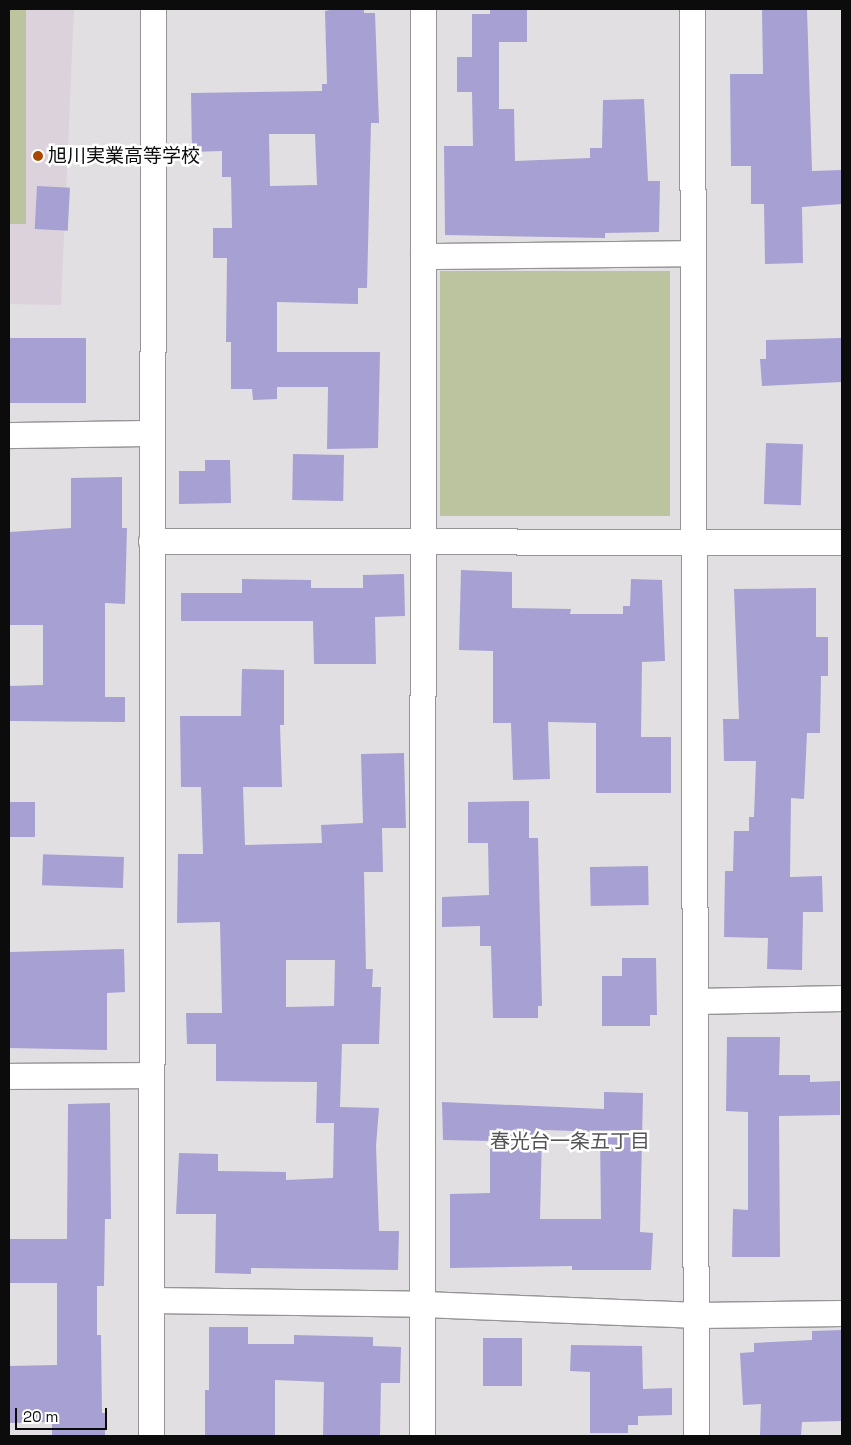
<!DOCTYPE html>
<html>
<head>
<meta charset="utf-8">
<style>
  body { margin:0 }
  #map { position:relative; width:851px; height:1445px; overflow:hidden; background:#e2dfe3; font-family:"Space Grotesk","Noto Sans JP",sans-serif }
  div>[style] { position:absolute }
  .built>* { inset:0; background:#dbd2dc }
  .green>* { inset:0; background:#bbc49e; transform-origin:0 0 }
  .building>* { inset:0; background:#a7a0d2; transform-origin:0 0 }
  .roads { filter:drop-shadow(1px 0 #979498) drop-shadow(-1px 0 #979498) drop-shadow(0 1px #979498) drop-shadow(0 -1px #979498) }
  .minor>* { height:25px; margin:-12.5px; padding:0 12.5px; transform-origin:12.5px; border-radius:12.5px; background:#fff }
  .dots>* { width:14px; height:14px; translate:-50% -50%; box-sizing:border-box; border:2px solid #fff; border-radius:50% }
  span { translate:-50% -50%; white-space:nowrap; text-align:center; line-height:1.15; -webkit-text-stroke:5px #fff; paint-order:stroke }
  .poi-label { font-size:19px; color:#0d0c0d }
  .left { translate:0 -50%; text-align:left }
  .neighbourhood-label { font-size:20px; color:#565357 }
  .frame { position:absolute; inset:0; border:10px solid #0d0c0d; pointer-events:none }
  .scale { position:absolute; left:15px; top:1408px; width:92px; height:22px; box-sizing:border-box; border:2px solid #0d0c0d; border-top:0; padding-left:6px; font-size:15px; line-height:18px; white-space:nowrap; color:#0d0c0d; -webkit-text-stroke:4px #fff; paint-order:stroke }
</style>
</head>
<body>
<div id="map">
  <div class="built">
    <div style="clip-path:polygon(9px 9px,74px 9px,61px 305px,9px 304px)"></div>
  </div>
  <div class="green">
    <div style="left:9px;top:9px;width:17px;height:215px"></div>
    <div style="left:670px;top:271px;width:245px;height:230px;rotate:90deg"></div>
  </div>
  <div class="building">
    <div style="clip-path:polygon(evenodd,335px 9px,364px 9px,364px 13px,375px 13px,379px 123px,371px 123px,367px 288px,358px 288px,358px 304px,277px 302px,277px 352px,380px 352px,378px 448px,327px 449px,328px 387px,277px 387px,277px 399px,253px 400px,252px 389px,231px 389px,231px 342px,226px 342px,227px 258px,213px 258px,213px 228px,232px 228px,231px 177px,222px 177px,222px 151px,192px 152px,191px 93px,322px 91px,322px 84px,327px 84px,325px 11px,335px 9px,269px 134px,315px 134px,317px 185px,270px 186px,269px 134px)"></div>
    <div style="clip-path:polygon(490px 9px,527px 9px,527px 42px,499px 42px,499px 109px,514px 109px,515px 161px,590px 158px,590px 148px,602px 148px,603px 100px,644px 99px,648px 181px,660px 181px,659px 232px,605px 233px,605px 238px,445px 235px,444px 146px,473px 146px,472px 92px,457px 92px,457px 57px,472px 57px,472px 14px,490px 14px)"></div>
    <div style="clip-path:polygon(762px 9px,807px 9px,812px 171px,842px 170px,842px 204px,802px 207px,803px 263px,765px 264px,764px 204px,751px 204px,751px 166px,731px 166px,730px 74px,763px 74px)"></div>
    <div style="left:37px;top:186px;width:33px;height:43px;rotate:3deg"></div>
    <div style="left:9px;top:338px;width:77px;height:65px"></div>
    <div style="clip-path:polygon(842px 338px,842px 382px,762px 386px,760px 359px,766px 359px,766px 340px)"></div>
    <div style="left:766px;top:443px;width:37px;height:61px;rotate:2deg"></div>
    <div style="left:293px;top:454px;width:51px;height:46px;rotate:1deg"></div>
    <div style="clip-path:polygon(205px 460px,230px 460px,231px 503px,179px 504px,179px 471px,205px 471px)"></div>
    <div style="clip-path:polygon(122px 477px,122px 528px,127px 528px,125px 604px,105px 603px,105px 697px,125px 697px,125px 722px,9px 721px,9px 686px,43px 685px,43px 625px,9px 625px,9px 532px,71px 528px,71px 478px)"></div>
    <div style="clip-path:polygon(461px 570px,512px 572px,512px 608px,571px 609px,570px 614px,623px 614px,623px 606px,630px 606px,631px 579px,662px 580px,665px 661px,642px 662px,641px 737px,671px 737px,671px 793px,596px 793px,596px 723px,548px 722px,550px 779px,513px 780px,511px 723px,493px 723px,493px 651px,459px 650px)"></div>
    <div style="clip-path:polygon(404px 574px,405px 616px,375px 617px,376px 664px,314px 664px,313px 621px,181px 621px,181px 593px,242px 593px,242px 579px,311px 580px,311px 588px,363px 588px,363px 575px)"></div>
    <div style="clip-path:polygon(816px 588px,816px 637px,828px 637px,828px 676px,821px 676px,820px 733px,807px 733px,804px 799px,791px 798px,790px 877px,822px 876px,823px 912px,803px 912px,802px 970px,767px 969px,768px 938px,724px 937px,725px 871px,733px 871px,734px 831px,749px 831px,749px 817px,754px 817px,756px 761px,724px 761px,723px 719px,739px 719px,734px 589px)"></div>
    <div style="clip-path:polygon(evenodd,242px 669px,284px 670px,284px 725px,280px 725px,282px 787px,243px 787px,245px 845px,322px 843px,321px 825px,363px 823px,361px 754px,404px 753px,406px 828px,382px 828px,383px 872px,364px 872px,366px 969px,373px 969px,372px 987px,381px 987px,379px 1044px,342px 1044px,340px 1107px,379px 1108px,376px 1146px,379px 1231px,399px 1231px,398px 1270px,251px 1268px,251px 1274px,215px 1273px,216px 1214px,176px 1214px,179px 1153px,218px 1154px,218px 1171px,286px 1172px,286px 1180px,333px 1178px,334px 1123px,316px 1123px,317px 1082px,216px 1081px,216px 1044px,187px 1044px,186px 1013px,222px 1013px,220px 922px,177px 923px,178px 854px,203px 854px,201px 787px,181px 787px,180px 716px,241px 716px,242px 669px,286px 960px,335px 960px,334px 1006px,286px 1007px,286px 960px)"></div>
    <div style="clip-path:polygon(529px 801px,529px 838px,538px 838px,542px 1006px,538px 1006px,538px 1018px,493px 1018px,491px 946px,480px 946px,480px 926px,442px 927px,442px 897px,489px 895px,488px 843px,468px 843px,468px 802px)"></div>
    <div style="left:9px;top:802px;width:26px;height:35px"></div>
    <div style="left:124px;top:857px;width:31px;height:81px;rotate:92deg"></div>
    <div style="left:648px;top:866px;width:39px;height:58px;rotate:89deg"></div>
    <div style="clip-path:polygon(124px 949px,125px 992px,107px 993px,107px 1050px,9px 1048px,9px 952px)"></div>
    <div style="clip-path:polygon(622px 958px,656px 958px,657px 1015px,650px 1015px,650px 1026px,602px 1026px,602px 976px,622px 976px)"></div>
    <div style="clip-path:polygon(727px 1037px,780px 1037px,779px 1075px,810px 1075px,810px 1082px,840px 1081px,840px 1115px,779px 1116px,780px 1257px,732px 1257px,733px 1209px,748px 1210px,748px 1112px,726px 1111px)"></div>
    <div style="clip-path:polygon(evenodd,604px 1092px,643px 1093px,640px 1232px,653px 1233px,651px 1270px,572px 1270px,572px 1266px,450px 1268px,450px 1194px,490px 1193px,490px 1141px,443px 1140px,442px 1102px,604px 1109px,604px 1092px,546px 1130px,600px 1132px,601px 1219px,540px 1219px,542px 1132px,546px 1130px)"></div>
    <div style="clip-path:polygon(110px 1103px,111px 1219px,105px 1219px,104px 1286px,97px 1286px,97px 1335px,101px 1335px,102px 1413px,105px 1413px,105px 1436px,52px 1436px,52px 1422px,9px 1423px,9px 1366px,57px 1365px,57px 1283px,9px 1283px,9px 1239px,67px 1239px,68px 1104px)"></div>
    <div style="clip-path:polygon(209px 1327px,248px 1327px,248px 1344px,294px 1344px,294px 1335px,373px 1337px,373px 1346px,401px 1347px,400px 1383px,381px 1383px,380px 1436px,323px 1436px,324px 1382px,275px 1380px,275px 1436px,205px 1436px,205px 1390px,209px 1390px)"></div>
    <div style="clip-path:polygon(842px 1330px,842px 1421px,802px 1422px,801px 1436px,760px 1436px,761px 1404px,743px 1405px,740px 1353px,754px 1352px,754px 1343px,812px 1340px,812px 1331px)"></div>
    <div style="left:522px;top:1338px;width:48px;height:39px;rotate:90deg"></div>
    <div style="clip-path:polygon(571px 1345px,642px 1346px,643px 1389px,672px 1388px,672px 1415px,638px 1416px,638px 1425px,628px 1425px,628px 1433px,590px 1433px,590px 1372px,570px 1371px)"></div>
  </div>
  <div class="roads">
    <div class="minor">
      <div style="left:692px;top:9px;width:1427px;rotate:89.84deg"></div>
      <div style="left:423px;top:256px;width:270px;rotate:-0.6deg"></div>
      <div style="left:9px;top:435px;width:142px;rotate:-0.8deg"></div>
      <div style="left:151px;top:541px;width:691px;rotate:0.08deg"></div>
      <div style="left:696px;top:1001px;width:146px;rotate:-1.2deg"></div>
      <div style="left:9px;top:1076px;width:140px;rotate:-0.4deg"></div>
      <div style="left:152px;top:1300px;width:271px;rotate:0.8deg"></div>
      <div style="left:423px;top:1304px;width:275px;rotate:2.3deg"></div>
      <div style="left:698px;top:1315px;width:144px;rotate:-0.8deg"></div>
      <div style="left:151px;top:1436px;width:1427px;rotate:-89.92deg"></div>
      <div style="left:422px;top:1436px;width:1427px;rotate:-89.96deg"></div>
    </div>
  </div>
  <div class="dots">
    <div style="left:38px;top:156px;background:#a94803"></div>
  </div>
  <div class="poi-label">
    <span class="left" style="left:48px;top:156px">旭川実業高等学校</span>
  </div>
  <div class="neighbourhood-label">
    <span style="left:570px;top:1141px">春光台一条五丁目</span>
  </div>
  <div class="frame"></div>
  <div class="scale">20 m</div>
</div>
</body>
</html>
